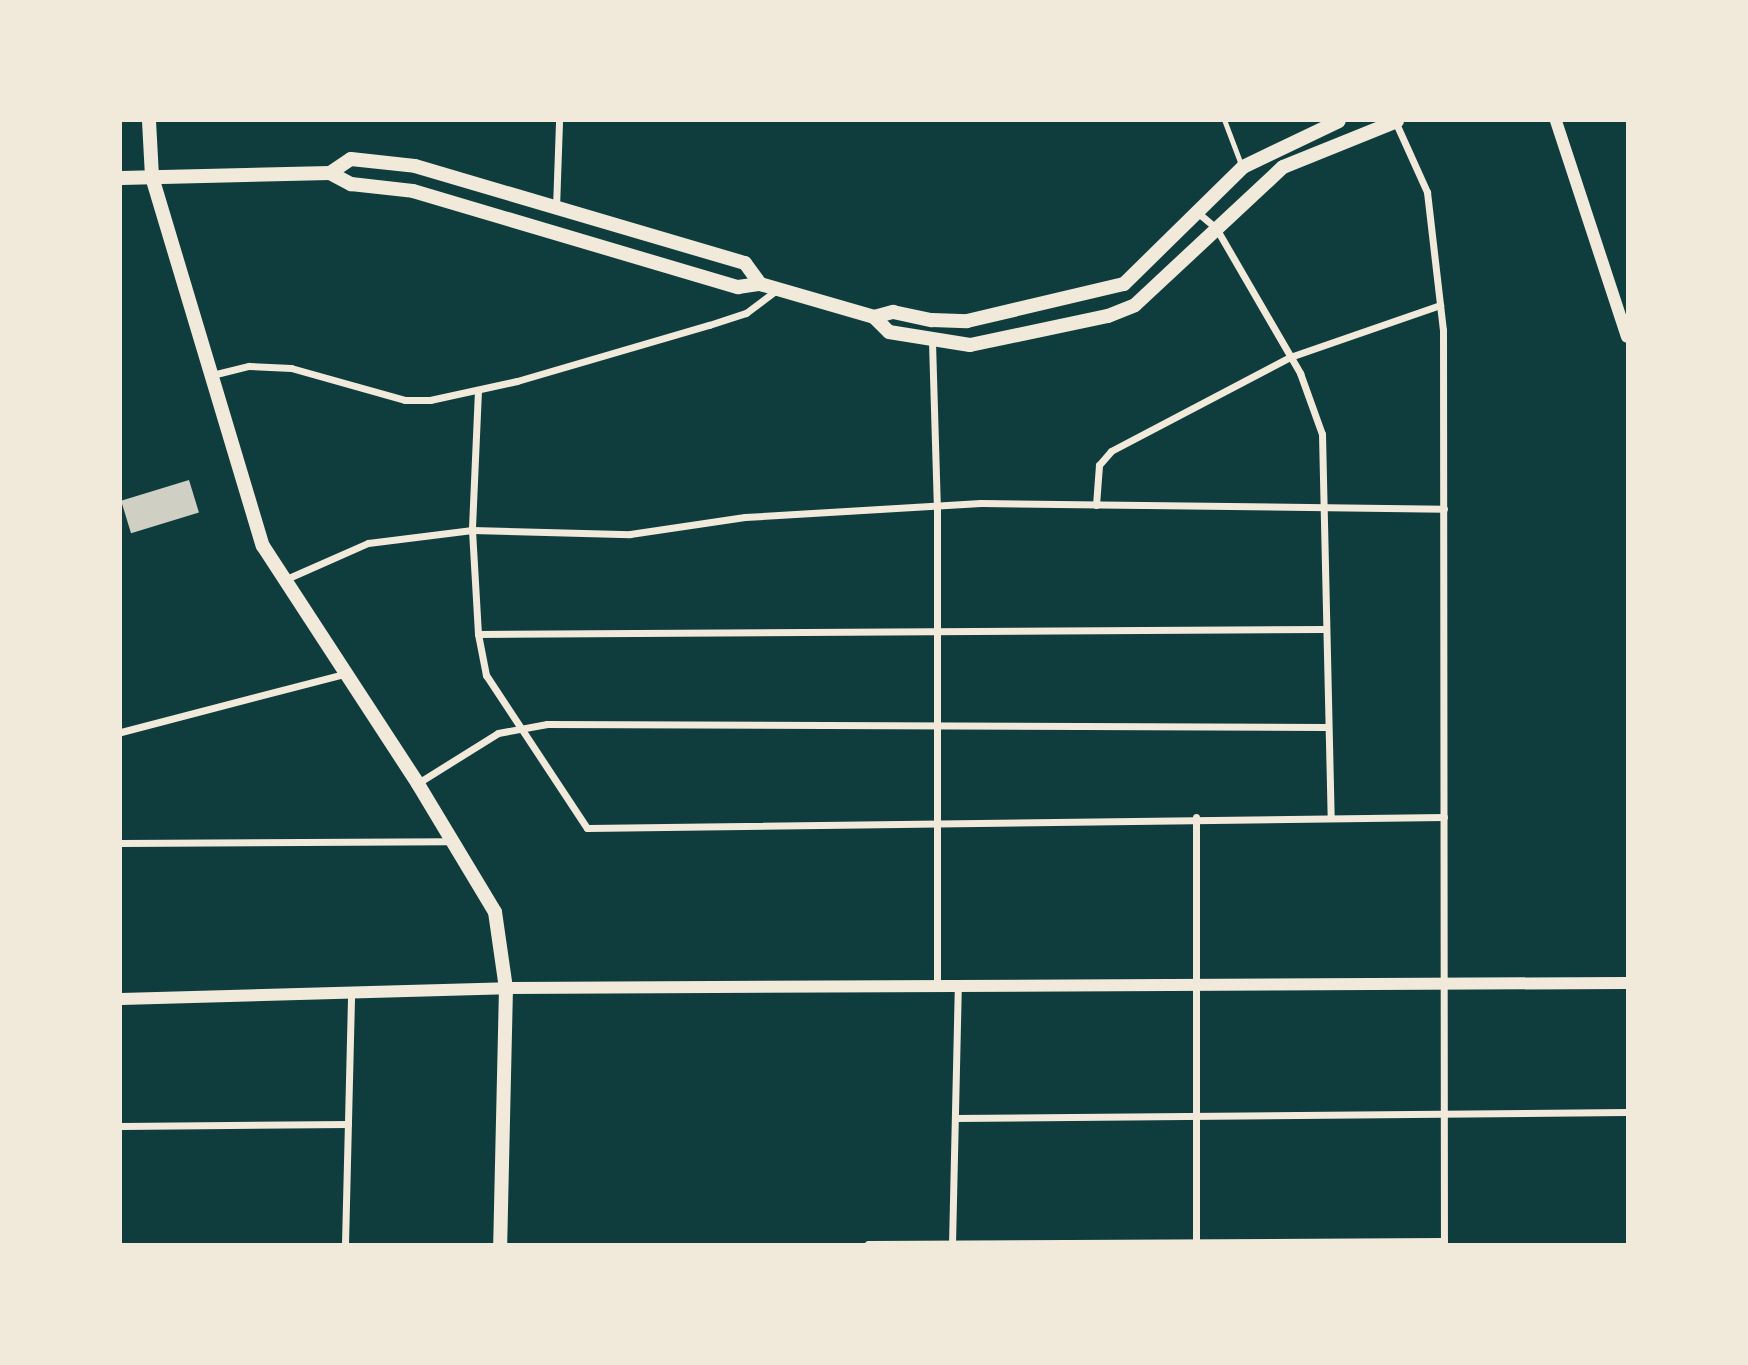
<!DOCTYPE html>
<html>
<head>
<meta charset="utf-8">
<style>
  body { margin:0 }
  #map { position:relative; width:1748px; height:1365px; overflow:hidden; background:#0f3d3e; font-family:"Work Sans",sans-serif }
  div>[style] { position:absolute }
  .building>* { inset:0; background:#cfcfc3; transform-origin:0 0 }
  .service>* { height:4.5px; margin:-2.25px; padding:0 2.25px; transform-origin:2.25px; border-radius:2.25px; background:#f1e9da }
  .minor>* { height:7px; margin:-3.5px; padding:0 3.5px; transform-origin:3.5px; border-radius:3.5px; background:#f1e9da }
  .tertiary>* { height:12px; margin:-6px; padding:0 6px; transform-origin:6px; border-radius:6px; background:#f1e9da }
  .secondary>* { height:14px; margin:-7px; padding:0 7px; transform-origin:7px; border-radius:7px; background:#f1e9da }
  span { translate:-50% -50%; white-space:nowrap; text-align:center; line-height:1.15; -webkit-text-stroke:7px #f1e9da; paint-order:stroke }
  .frame { position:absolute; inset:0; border:122px solid #f1e9da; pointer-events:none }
</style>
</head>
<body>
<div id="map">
  <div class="building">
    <div style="left:189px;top:480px;width:34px;height:71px;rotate:73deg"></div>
  </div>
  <div class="service">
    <div style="left:1225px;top:121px;width:48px;rotate:69.3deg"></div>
  </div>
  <div class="minor">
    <div style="left:1395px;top:121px;width:78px;rotate:65.7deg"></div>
    <div style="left:1427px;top:192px;width:139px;rotate:83.4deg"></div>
    <div style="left:1443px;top:330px;width:914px;rotate:89.94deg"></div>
    <div style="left:556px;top:208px;width:87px;rotate:-88deg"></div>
    <div style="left:1197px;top:212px;width:25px;rotate:40deg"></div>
    <div style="left:1216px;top:228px;width:168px;rotate:59.9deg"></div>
    <div style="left:1300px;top:373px;width:65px;rotate:70.2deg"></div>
    <div style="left:1322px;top:434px;width:383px;rotate:88.7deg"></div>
    <div style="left:932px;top:342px;width:164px;rotate:88.3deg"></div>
    <div style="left:937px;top:506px;width:480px;rotate:90deg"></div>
    <div style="left:212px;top:375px;width:38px;rotate:-14deg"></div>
    <div style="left:249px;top:366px;width:42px;rotate:2.7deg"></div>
    <div style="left:291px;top:368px;width:118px;rotate:15.7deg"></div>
    <div style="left:405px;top:400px;width:25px"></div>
    <div style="left:430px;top:400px;width:89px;rotate:-12.3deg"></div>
    <div style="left:517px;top:381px;width:200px;rotate:-16.3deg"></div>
    <div style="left:709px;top:325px;width:39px;rotate:-18deg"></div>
    <div style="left:746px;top:313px;width:39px;rotate:-37deg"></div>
    <div style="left:478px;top:390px;width:140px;rotate:92.5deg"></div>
    <div style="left:472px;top:530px;width:104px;rotate:86.7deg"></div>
    <div style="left:478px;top:634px;width:42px;rotate:79deg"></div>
    <div style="left:486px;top:675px;width:183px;rotate:56.6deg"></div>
    <div style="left:587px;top:828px;width:857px;rotate:-0.74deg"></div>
    <div style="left:1096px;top:505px;width:40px;rotate:-85.7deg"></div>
    <div style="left:1099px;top:465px;width:18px;rotate:-49deg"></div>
    <div style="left:1111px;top:451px;width:202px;rotate:-27.7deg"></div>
    <div style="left:1290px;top:357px;width:159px;rotate:-19.1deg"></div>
    <div style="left:284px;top:580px;width:92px;rotate:-23.8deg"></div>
    <div style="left:368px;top:543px;width:105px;rotate:-7.1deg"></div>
    <div style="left:472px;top:530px;width:158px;rotate:1.5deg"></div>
    <div style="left:630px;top:534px;width:116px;rotate:-8.4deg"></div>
    <div style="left:745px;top:517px;width:236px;rotate:-3.4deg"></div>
    <div style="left:981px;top:503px;width:463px;rotate:0.7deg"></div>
    <div style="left:478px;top:634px;width:847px;rotate:-0.34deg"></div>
    <div style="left:121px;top:732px;width:229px;rotate:-14.6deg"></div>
    <div style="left:418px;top:783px;width:94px;rotate:-32deg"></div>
    <div style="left:498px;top:733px;width:50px;rotate:-10.4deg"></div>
    <div style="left:547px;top:724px;width:779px;rotate:0.22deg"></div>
    <div style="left:121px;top:843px;width:328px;rotate:-0.3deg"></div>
    <div style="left:955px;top:1118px;width:672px;rotate:-0.51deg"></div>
    <div style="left:121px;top:1126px;width:227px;rotate:-0.5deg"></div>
    <div style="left:345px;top:1244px;width:251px;rotate:-88.6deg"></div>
    <div style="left:868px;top:1244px;width:576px;rotate:-0.3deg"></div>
    <div style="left:952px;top:1244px;width:259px;rotate:-88.7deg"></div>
    <div style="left:1196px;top:1244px;width:427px;rotate:-90deg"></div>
  </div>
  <div class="tertiary">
    <div style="left:1556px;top:121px;width:227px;rotate:71.8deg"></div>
    <div style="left:121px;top:999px;width:385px;rotate:-1.6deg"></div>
    <div style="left:506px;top:988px;width:1121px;rotate:-0.26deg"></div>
  </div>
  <div class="secondary">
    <div style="left:149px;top:121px;width:56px;rotate:86.9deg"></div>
    <div style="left:152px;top:177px;width:385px;rotate:73.3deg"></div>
    <div style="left:263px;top:546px;width:284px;rotate:56.9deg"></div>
    <div style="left:418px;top:784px;width:149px;rotate:59deg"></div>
    <div style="left:495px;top:912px;width:77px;rotate:81.8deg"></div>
    <div style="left:506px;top:988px;width:256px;rotate:91.3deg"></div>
    <div style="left:330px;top:173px;width:25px;rotate:-34deg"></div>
    <div style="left:351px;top:159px;width:64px;rotate:6.2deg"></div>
    <div style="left:415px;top:166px;width:344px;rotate:16.4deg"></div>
    <div style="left:745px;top:263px;width:26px;rotate:54deg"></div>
    <div style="left:121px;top:178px;width:209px;rotate:-1.4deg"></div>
    <div style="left:330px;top:173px;width:24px;rotate:28deg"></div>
    <div style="left:351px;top:184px;width:62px;rotate:6.4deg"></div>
    <div style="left:413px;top:191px;width:339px;rotate:16.5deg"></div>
    <div style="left:738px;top:287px;width:22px;rotate:-8deg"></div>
    <div style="left:760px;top:284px;width:119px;rotate:16.1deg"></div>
    <div style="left:874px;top:317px;width:21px;rotate:45deg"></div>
    <div style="left:889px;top:332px;width:82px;rotate:9.1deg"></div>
    <div style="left:970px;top:345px;width:141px;rotate:-11.9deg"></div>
    <div style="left:1108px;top:316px;width:29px;rotate:-22deg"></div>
    <div style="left:1135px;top:305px;width:202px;rotate:-43deg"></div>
    <div style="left:1283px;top:167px;width:123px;rotate:-22deg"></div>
    <div style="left:874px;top:317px;width:20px;rotate:-15deg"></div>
    <div style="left:893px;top:312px;width:40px;rotate:12deg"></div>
    <div style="left:932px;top:320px;width:35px;rotate:2deg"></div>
    <div style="left:967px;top:321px;width:161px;rotate:-13.3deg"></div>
    <div style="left:1124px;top:284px;width:167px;rotate:-44.5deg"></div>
    <div style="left:1243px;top:167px;width:106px;rotate:-25.6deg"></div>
  </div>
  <div class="frame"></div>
</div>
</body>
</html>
